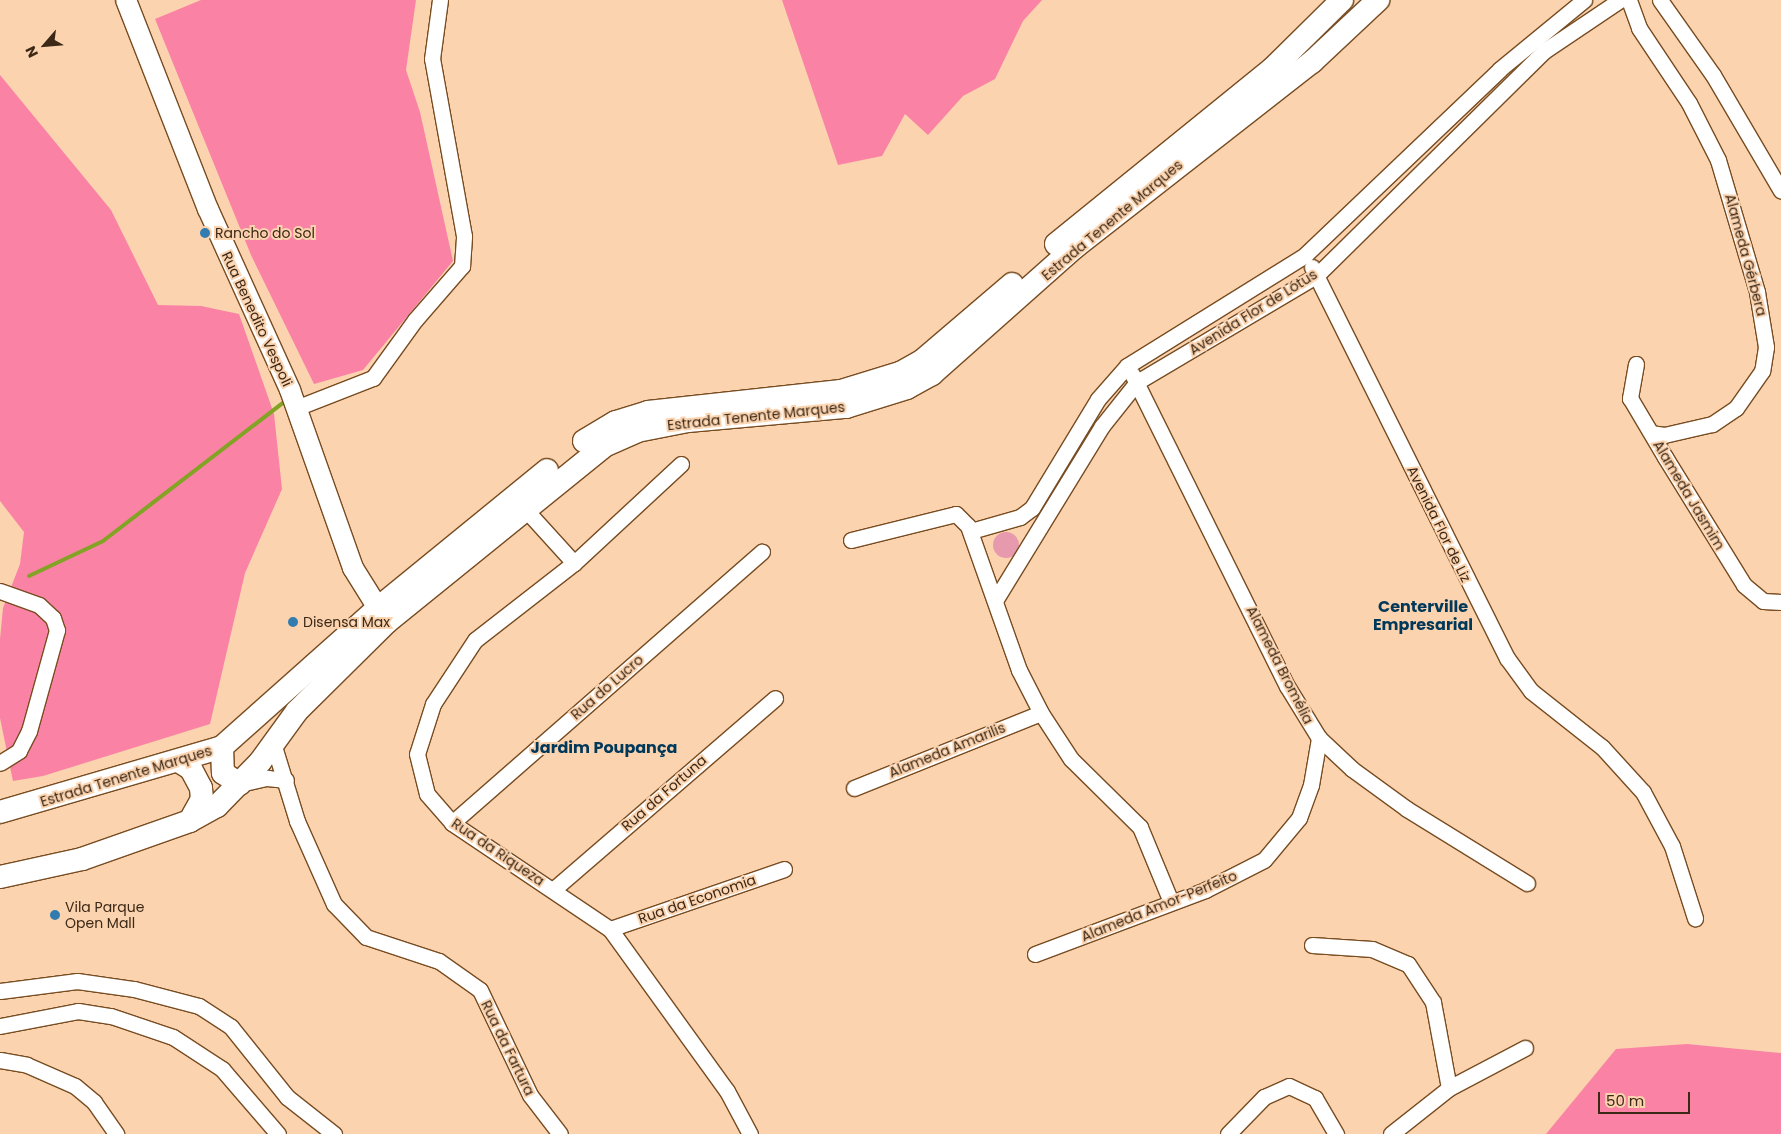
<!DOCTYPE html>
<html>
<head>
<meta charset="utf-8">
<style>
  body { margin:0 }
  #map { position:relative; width:1781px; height:1134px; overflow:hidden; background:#fbd3af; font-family:Poppins,sans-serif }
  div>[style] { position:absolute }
  .green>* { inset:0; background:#e799ad }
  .round { border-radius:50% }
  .forest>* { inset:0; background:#fa82a5 }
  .stream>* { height:4px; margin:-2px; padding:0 2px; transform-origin:2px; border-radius:2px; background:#83a324 }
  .roads { filter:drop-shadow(1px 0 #784c21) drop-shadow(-1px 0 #784c21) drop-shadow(0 1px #784c21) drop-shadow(0 -1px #784c21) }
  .street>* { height:15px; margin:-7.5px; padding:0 7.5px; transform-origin:7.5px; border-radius:7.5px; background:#fff }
  .secondary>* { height:20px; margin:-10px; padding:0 10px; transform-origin:10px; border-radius:10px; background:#fff }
  .primary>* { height:22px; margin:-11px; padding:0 11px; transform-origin:11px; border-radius:11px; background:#fff }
  .dots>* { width:14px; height:14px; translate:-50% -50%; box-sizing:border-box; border:2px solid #fbd3af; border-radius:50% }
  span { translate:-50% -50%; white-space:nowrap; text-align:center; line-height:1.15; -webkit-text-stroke:4px #fbd3af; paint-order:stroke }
  .street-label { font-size:14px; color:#3b2816 }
  .poi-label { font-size:14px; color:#3b2816 }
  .left { translate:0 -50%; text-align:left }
  .quarter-label { font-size:16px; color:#00385a; font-weight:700 }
  .north { position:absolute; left:20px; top:20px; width:50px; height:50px; -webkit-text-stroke:4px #fbd3af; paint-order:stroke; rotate:243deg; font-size:14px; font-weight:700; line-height:20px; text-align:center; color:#3b2816 }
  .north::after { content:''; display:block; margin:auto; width:18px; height:22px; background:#3b2816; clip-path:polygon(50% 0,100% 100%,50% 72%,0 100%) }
  .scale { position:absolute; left:1598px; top:1092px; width:92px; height:22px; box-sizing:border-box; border:2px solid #3b2816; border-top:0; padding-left:6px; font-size:15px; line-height:18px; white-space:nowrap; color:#3b2816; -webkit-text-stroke:4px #fbd3af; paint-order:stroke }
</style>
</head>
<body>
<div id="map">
  <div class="green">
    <div class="round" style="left:993px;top:532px;width:26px;height:26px"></div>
  </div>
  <div class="forest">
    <div style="clip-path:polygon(201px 0,416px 0,406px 70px,420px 112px,453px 261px,363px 370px,314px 384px,251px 255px,155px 19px)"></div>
    <div style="clip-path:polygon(782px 0,1042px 0,1023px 21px,995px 79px,963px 96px,928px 135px,905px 114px,882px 156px,838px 165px)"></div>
    <div style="clip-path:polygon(0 75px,111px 210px,158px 305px,201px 306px,239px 314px,274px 414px,282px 489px,245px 573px,210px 724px,43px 776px,13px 781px,0 718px,0 639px,3px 608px,20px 564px,24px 532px,0 501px)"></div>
    <div style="clip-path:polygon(1687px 1044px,1781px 1053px,1781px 1134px,1546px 1134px,1616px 1049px)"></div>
  </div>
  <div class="stream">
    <div style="left:29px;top:576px;width:82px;rotate:-25.3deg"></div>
    <div style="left:103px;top:541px;width:228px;rotate:-37.5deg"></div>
  </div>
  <div class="roads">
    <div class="street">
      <div style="left:1629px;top:0;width:30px;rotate:70deg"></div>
      <div style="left:1639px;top:28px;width:90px;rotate:56.3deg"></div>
      <div style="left:1689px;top:103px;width:64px;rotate:63deg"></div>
      <div style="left:1718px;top:160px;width:138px;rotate:73.5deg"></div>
      <div style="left:1757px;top:292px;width:56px;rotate:80.7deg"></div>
      <div style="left:1766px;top:347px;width:24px;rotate:99deg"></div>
      <div style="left:1762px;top:371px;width:45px;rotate:125.1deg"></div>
      <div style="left:1736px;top:408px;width:29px;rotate:146deg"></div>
      <div style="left:1712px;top:424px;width:49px;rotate:167.1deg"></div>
      <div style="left:1664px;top:435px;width:12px;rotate:-171deg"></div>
      <div style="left:1660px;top:0;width:92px;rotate:54.8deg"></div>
      <div style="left:1713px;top:75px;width:134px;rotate:59.6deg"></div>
      <div style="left:1312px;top:267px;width:437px;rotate:63.5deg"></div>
      <div style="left:1507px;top:658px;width:41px;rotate:54deg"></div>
      <div style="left:1531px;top:691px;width:90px;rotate:38.3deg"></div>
      <div style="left:1602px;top:747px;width:61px;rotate:47.7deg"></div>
      <div style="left:1643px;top:792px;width:61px;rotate:61.8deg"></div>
      <div style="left:1672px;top:846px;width:76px;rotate:72.3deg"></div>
      <div style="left:1636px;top:364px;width:35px;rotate:100deg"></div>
      <div style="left:1630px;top:398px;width:69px;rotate:59.3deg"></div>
      <div style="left:1665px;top:457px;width:150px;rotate:58.3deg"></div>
      <div style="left:1744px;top:585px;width:25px;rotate:40deg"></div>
      <div style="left:1763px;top:601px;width:18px;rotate:3deg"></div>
      <div style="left:1132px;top:374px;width:348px;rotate:63.6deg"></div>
      <div style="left:1287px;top:686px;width:61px;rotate:58.4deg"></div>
      <div style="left:1319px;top:738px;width:45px;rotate:43.2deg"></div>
      <div style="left:1352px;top:769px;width:68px;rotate:36deg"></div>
      <div style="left:1407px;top:809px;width:141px;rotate:31.7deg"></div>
      <div style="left:296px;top:408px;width:83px;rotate:-21.3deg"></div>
      <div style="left:373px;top:378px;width:72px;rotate:-54.1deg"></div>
      <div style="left:415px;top:320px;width:72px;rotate:-49deg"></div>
      <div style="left:462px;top:266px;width:30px;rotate:-86deg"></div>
      <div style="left:464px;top:236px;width:180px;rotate:-100.2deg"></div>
      <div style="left:432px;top:59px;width:60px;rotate:-82.3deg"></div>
      <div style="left:681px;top:464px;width:146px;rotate:137.2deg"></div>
      <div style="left:574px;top:563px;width:125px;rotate:142.1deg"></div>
      <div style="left:475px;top:640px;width:77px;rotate:123.3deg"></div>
      <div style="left:433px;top:704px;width:52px;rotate:107.7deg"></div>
      <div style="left:417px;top:754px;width:41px;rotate:76deg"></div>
      <div style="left:427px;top:794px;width:38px;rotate:49deg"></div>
      <div style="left:452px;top:823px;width:190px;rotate:33.9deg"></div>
      <div style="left:610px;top:929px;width:200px;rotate:54.2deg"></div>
      <div style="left:727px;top:1091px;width:49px;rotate:61.9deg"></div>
      <div style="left:525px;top:509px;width:73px;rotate:47.8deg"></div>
      <div style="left:971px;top:531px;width:51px;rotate:-15.9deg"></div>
      <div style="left:1020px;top:517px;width:15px;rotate:-37deg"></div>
      <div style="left:1032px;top:508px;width:127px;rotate:-58.8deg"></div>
      <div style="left:1098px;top:399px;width:44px;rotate:-48.7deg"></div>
      <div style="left:1127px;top:366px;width:210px;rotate:-31.9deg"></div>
      <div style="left:1305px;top:255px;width:269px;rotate:-43.6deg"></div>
      <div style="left:1500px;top:69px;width:109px;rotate:-39.4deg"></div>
      <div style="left:851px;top:540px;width:108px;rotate:-13.9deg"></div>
      <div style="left:956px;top:514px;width:17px;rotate:45deg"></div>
      <div style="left:968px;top:526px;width:153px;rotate:70.5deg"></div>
      <div style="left:1019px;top:670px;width:48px;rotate:62.9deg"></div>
      <div style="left:1041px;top:713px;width:55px;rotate:56.9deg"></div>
      <div style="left:1071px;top:759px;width:97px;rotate:44.6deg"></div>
      <div style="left:1140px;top:827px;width:81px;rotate:67.5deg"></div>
      <div style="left:0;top:591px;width:41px;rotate:19.7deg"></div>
      <div style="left:39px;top:605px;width:19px;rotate:43deg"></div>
      <div style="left:53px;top:618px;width:13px;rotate:72deg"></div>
      <div style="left:57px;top:630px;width:105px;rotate:105.5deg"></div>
      <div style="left:29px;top:731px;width:22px;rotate:117deg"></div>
      <div style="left:19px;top:751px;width:22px;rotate:148deg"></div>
      <div style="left:996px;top:599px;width:203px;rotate:-58.5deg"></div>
      <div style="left:1102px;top:426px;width:56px;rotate:-51.5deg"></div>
      <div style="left:1137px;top:382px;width:209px;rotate:-30.7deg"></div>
      <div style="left:1317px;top:275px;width:319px;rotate:-44.6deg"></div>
      <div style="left:1544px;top:51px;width:92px;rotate:-33.9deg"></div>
      <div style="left:273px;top:743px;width:82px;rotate:72.9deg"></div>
      <div style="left:297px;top:821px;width:91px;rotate:66deg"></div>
      <div style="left:334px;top:904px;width:46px;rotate:45.9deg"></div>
      <div style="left:366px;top:937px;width:77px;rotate:18.2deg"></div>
      <div style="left:439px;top:961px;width:50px;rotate:35.3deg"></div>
      <div style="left:480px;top:990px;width:116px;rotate:64.5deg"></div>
      <div style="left:530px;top:1095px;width:49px;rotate:52.4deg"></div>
      <div style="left:240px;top:784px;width:28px;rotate:-13deg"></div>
      <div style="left:267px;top:778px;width:19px;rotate:6deg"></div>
      <div style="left:854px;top:788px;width:201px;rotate:-21.9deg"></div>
      <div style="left:452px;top:823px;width:412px;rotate:-41.2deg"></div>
      <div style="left:554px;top:889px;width:292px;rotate:-40.8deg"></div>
      <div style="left:610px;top:929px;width:184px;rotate:-19deg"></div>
      <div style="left:1312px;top:945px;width:60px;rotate:3.8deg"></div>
      <div style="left:1372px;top:949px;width:39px;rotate:23deg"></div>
      <div style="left:1408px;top:964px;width:45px;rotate:56.7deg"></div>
      <div style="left:1433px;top:1002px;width:87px;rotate:79.5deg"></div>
      <div style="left:1035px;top:954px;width:182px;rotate:-20.6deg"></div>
      <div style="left:1205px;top:890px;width:66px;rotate:-27deg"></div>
      <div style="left:1264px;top:860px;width:55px;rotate:-50.2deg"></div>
      <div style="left:1299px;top:818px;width:35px;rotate:-70deg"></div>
      <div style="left:1311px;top:785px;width:48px;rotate:-80.3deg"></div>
      <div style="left:0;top:991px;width:78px;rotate:-7.4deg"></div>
      <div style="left:77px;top:981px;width:58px;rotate:8deg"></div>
      <div style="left:134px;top:989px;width:67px;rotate:14.7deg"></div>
      <div style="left:199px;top:1006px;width:38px;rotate:33deg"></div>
      <div style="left:231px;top:1027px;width:90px;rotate:51.3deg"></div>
      <div style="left:287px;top:1097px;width:60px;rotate:38.2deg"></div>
      <div style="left:0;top:1026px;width:79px;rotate:-10.9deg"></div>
      <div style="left:78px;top:1011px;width:33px;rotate:9deg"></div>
      <div style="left:111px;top:1016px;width:65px;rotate:18.7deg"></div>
      <div style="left:173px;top:1037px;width:59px;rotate:33.1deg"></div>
      <div style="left:222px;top:1069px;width:86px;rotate:49.3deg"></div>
      <div style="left:0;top:1060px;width:27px;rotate:10deg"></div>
      <div style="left:27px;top:1065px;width:52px;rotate:23.6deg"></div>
      <div style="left:75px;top:1086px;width:25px;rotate:40deg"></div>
      <div style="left:94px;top:1102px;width:39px;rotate:55deg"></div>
      <div style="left:1228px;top:1134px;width:52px;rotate:-45.8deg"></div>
      <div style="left:1264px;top:1097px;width:27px;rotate:-24deg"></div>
      <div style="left:1289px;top:1086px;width:29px;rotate:25deg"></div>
      <div style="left:1315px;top:1098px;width:42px;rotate:59.7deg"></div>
      <div style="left:1391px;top:1134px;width:74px;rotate:-38.4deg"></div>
      <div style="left:1449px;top:1088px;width:86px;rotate:-27.8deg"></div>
    </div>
    <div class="secondary">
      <div style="left:126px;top:0;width:225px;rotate:68.6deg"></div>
      <div style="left:208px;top:209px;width:199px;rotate:65.6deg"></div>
      <div style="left:290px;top:390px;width:189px;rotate:70.5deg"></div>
      <div style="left:353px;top:568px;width:47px;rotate:58deg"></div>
    </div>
    <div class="primary">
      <div style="left:1056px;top:244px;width:279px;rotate:-39deg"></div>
      <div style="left:1273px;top:68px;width:97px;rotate:-44.6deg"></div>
      <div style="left:584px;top:441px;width:37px;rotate:-31deg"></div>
      <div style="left:616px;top:422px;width:34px;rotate:-17deg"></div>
      <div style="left:648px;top:412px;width:194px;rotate:-6.2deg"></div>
      <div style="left:841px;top:391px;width:62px;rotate:-17deg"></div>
      <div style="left:900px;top:373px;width:26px;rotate:-29deg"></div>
      <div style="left:923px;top:360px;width:117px;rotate:-40.5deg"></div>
      <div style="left:222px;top:747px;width:26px;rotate:88deg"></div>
      <div style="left:223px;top:773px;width:20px;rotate:33deg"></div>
      <div style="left:180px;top:762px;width:13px;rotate:32deg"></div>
      <div style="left:191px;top:769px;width:21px;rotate:62deg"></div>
      <div style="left:201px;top:788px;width:11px;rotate:85deg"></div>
      <div style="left:202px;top:799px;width:25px;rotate:119deg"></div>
      <div style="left:0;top:812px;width:231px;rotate:-16.3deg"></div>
      <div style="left:222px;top:747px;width:209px;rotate:-41.7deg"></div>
      <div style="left:378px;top:608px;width:218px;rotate:-39.2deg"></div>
      <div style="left:0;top:877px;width:84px;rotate:-12.4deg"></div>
      <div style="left:82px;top:859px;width:114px;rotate:-19.4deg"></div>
      <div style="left:190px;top:821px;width:31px;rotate:-29deg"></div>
      <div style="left:217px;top:806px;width:62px;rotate:-45.7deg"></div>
      <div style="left:260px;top:762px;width:63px;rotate:-54deg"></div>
      <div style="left:297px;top:711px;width:127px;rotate:-44.7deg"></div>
      <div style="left:387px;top:622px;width:279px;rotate:-39deg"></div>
      <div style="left:604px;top:446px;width:36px;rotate:-24deg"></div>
      <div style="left:637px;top:431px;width:52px;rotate:-11.1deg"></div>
      <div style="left:688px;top:421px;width:159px;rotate:-5.1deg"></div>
      <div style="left:846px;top:407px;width:64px;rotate:-17.3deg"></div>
      <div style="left:907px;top:388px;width:29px;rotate:-29deg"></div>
      <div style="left:932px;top:374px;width:191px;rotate:-41.6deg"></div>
      <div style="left:1075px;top:247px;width:301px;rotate:-38deg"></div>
      <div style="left:1312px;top:62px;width:91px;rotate:-43.2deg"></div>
    </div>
  </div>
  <div class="dots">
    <div style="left:205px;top:233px;background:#327caf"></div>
    <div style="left:293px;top:622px;background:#327caf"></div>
    <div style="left:55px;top:915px;background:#327caf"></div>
  </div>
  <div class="street-label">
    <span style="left:1112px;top:220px;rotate:-40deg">Estrada Tenente Marques</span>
    <span style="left:1746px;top:255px;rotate:75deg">Alameda Gérbera</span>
    <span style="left:1253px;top:312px;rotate:-32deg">Avenida Flor de Lótus</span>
    <span style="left:257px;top:319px;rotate:65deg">Rua Benedito Vespoli</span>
    <span style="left:756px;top:416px;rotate:-6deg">Estrada Tenente Marques</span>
    <span style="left:1689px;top:495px;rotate:59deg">Alameda Jasmim</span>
    <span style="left:1439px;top:524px;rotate:64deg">Avenida Flor de Liz</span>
    <span style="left:1280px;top:665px;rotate:63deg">Alameda Bromélia</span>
    <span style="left:607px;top:687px;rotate:-41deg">Rua do Lucro</span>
    <span style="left:947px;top:750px;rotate:-22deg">Alameda Amarilis</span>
    <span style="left:126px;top:776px;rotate:-17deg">Estrada Tenente Marques</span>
    <span style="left:664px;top:793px;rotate:-41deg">Rua da Fortuna</span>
    <span style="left:498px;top:852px;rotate:34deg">Rua da Riqueza</span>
    <span style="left:697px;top:899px;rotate:-19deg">Rua da Economia</span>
    <span style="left:1159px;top:906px;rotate:-22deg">Alameda Amor-Perfeito</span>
    <span style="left:508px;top:1048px;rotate:64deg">Rua da Fartura</span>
  </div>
  <div class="poi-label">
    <span class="left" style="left:215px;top:233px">Rancho do Sol</span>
    <span class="left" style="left:303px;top:622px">Disensa Max</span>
    <span class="left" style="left:65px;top:915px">Vila Parque<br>Open Mall</span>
  </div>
  <div class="quarter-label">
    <span style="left:1423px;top:616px">Centerville<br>Empresarial</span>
    <span style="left:604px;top:748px">Jardim Poupança</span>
  </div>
  <div class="north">N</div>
  <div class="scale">50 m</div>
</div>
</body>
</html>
